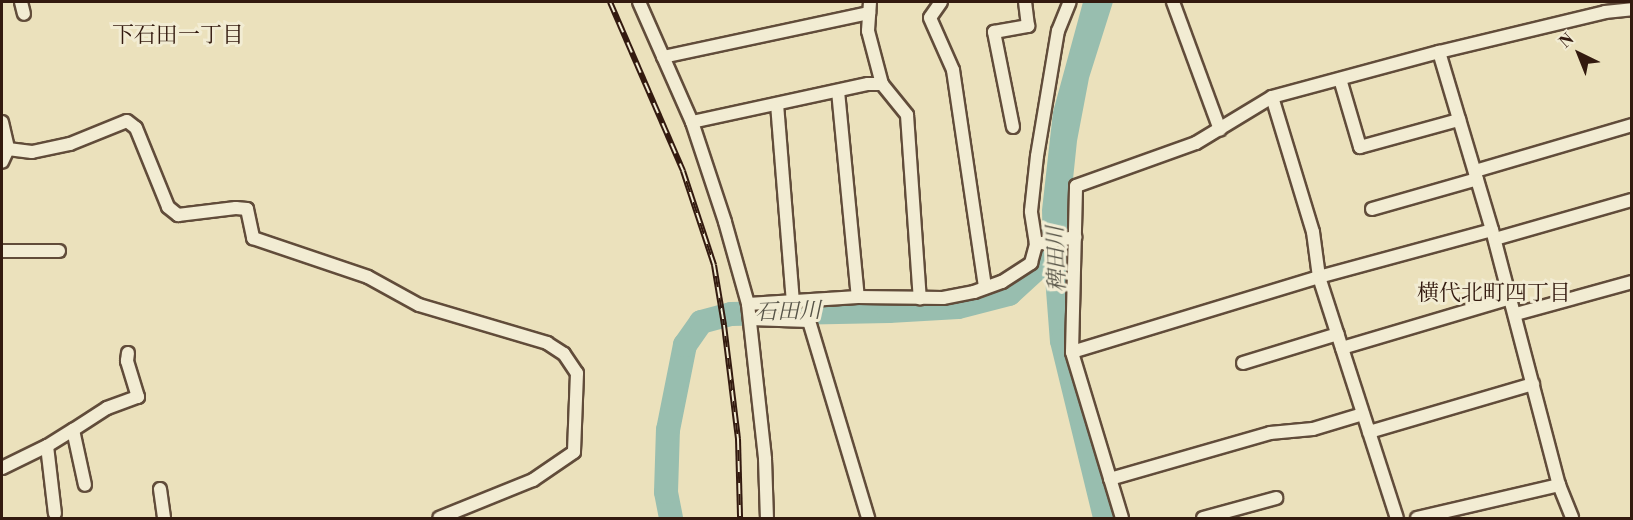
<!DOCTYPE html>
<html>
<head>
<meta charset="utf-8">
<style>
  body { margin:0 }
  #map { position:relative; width:1633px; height:520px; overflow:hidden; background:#ebe1bc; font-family:"Libre Bodoni","Noto Serif JP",serif }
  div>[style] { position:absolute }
  .water>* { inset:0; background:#98beaf }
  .river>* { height:24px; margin:-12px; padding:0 12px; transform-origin:12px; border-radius:12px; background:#98beaf }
  .roads { filter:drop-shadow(2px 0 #614c3a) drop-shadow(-2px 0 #614c3a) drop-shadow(0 2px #614c3a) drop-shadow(0 -2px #614c3a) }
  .street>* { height:12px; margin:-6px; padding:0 6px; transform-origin:6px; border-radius:6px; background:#f2ecd3 }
  .rail>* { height:6px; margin-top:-3px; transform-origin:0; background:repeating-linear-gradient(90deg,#f2ecd3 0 11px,#331a0f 0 22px); box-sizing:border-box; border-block:2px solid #331a0f }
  span { translate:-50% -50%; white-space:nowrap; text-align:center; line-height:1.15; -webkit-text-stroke:6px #f2ecd3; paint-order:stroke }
  .neighbourhood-label { font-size:22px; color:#331a0f }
  .water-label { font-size:22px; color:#565347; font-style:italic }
  .frame { position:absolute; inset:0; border:3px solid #331a0f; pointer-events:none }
  .north { position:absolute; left:1549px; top:24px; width:60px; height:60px; -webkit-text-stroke:4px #f2ecd3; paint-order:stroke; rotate:317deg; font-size:16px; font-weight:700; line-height:24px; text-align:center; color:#331a0f }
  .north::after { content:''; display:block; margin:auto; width:21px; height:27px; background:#331a0f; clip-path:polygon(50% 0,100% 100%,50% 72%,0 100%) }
</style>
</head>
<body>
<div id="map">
  <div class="water">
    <div style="clip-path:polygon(1083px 2px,1113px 2px,1089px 78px,1077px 141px,1066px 246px,1061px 252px,1049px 255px,1043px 251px,1042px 210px,1053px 112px)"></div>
  </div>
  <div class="river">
    <div style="left:1054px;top:238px;width:103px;rotate:85.6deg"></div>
    <div style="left:1062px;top:341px;width:182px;rotate:76.3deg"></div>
    <div style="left:671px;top:518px;width:26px;rotate:-101deg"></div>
    <div style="left:666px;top:492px;width:62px;rotate:-88.2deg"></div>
    <div style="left:668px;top:430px;width:87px;rotate:-78.7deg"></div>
    <div style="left:685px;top:345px;width:28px;rotate:-55deg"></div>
    <div style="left:701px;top:322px;width:31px;rotate:-15deg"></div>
    <div style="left:731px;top:314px;width:158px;rotate:-1.1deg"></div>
    <div style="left:889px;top:311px;width:69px;rotate:-3.3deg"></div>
    <div style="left:958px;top:307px;width:53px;rotate:-14.3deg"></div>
    <div style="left:1009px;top:294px;width:45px;rotate:-42.3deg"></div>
    <div style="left:1042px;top:264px;width:26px;rotate:-62deg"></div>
  </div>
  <div class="roads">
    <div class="street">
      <div style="left:21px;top:2px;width:12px;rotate:76deg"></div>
      <div style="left:639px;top:2px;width:131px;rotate:66.2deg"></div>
      <div style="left:692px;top:122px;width:105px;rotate:71.7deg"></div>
      <div style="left:725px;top:222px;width:85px;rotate:74.3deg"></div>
      <div style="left:748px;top:304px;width:156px;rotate:83.7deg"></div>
      <div style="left:765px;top:459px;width:59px;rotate:88.1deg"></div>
      <div style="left:870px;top:2px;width:29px;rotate:94deg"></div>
      <div style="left:868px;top:31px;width:55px;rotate:75.2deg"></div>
      <div style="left:882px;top:84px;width:40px;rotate:51deg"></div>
      <div style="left:907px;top:115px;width:184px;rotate:86deg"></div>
      <div style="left:941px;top:2px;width:19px;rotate:125deg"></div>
      <div style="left:930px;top:18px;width:57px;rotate:66.1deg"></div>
      <div style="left:953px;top:70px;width:220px;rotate:81.6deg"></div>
      <div style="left:1173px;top:2px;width:136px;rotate:69.8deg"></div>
      <div style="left:1439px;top:52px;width:186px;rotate:73.4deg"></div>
      <div style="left:1492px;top:230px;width:264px;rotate:75.3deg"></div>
      <div style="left:1559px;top:485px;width:35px;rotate:68deg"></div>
      <div style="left:663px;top:57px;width:211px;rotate:-12.1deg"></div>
      <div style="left:1340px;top:79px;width:71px;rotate:73.6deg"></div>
      <div style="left:1360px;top:147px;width:103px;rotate:-15.3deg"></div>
      <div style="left:838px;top:91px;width:207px;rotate:84.5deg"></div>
      <div style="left:1272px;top:97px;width:141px;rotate:73.1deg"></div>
      <div style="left:1313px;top:232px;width:45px;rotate:82.4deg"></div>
      <div style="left:1319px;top:277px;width:253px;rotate:72.1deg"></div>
      <div style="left:777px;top:104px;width:198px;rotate:85.4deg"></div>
      <div style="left:2px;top:122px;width:28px;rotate:77deg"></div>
      <div style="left:8px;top:149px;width:14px;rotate:115deg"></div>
      <div style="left:692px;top:122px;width:180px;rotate:-12.2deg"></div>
      <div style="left:868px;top:84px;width:14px"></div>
      <div style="left:1013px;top:127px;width:97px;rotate:-101.3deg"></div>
      <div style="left:994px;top:32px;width:35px;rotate:-10deg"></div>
      <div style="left:1028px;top:26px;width:24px;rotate:-97deg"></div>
      <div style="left:8px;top:149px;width:24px;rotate:7deg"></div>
      <div style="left:32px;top:152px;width:39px;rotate:-12deg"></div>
      <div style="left:70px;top:144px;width:61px;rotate:-22deg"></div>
      <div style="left:127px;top:121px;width:11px;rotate:38deg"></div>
      <div style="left:136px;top:128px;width:85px;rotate:67.9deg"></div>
      <div style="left:168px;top:207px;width:13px;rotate:39deg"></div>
      <div style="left:178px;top:215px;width:58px;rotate:-6.9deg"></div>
      <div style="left:236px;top:208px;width:11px;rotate:5deg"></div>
      <div style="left:247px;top:209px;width:30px;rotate:78deg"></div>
      <div style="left:253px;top:238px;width:121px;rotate:18.7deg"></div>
      <div style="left:368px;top:277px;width:58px;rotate:28.8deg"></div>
      <div style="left:419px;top:305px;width:134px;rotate:16.5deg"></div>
      <div style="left:547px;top:343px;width:20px;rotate:33deg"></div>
      <div style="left:564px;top:354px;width:23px;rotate:56deg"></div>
      <div style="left:577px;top:373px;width:79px;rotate:92.2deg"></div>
      <div style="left:574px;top:452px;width:50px;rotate:145.7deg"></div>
      <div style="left:533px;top:480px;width:101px;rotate:158deg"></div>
      <div style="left:1475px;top:171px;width:164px;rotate:-16.3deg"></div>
      <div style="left:1372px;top:209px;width:109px;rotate:-15.9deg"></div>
      <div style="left:1495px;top:239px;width:142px;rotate:-15.9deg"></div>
      <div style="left:1036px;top:244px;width:40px;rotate:-10deg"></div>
      <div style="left:2px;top:251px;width:57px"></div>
      <div style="left:748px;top:304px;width:110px;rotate:-3.6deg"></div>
      <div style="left:858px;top:297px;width:85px;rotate:0.7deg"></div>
      <div style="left:943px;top:298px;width:32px;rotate:-11deg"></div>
      <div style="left:974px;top:292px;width:30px;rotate:-20deg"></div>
      <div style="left:1002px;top:282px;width:35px;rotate:-33deg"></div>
      <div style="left:1031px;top:263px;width:20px;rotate:-75deg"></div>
      <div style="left:1036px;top:244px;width:33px;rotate:-99deg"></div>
      <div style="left:1031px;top:211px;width:55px;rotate:-83.8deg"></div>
      <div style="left:1037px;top:156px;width:127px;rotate:-80.5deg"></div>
      <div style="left:1058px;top:31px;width:31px;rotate:-68deg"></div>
      <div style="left:1516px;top:314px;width:120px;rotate:-15.4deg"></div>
      <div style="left:750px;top:319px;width:59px;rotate:1.9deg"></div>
      <div style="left:809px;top:321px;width:206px;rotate:73.3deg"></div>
      <div style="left:1342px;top:348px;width:176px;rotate:-16.5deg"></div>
      <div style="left:1072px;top:352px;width:258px;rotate:-16.9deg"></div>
      <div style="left:1319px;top:277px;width:179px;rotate:-15.2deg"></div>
      <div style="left:1243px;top:363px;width:99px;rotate:-17deg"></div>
      <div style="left:73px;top:430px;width:40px;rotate:-32.9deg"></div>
      <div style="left:107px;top:408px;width:33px;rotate:-20deg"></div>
      <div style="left:138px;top:397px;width:38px;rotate:-107deg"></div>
      <div style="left:127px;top:361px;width:8px;rotate:-83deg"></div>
      <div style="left:1369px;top:432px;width:171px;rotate:-16.3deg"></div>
      <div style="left:47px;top:446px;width:31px;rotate:-32deg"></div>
      <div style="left:73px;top:430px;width:56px;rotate:77.7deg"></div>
      <div style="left:2px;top:468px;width:50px;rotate:-26.1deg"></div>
      <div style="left:47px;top:446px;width:68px;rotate:83.3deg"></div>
      <div style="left:1110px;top:479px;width:166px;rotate:-16deg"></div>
      <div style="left:1270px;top:433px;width:43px;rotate:-5.3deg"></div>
      <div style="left:1313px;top:429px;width:52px;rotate:-16.7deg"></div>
      <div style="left:160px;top:489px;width:29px;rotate:82deg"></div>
      <div style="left:1122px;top:518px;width:173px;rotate:-106.8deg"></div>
      <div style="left:1072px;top:352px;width:166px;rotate:-88.6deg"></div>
      <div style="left:1076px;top:186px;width:127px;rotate:-19.7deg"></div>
      <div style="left:1196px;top:143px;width:89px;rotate:-31.2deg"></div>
      <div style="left:1272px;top:97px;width:173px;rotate:-15.1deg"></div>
      <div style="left:1439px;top:52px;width:171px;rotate:-13.5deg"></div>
      <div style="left:1605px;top:12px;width:27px;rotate:-6deg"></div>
      <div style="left:1203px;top:518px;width:76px;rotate:-15.3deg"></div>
      <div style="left:1417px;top:518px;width:146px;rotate:-13.1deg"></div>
    </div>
  </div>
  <div class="rail">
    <div style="left:610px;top:2px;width:184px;rotate:66.6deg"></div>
    <div style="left:683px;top:171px;width:99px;rotate:71.7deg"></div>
    <div style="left:714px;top:265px;width:61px;rotate:80.5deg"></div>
    <div style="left:724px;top:325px;width:115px;rotate:83deg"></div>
    <div style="left:738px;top:439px;width:79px;rotate:88.5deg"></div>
  </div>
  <div class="neighbourhood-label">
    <span style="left:178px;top:36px">下石田一丁目</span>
    <span style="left:1494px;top:294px">横代北町四丁目</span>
  </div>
  <div class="water-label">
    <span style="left:1057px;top:259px;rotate:-92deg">稗田川</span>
    <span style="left:788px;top:312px;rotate:-2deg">石田川</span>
  </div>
  <div class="frame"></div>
  <div class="north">N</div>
</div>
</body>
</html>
